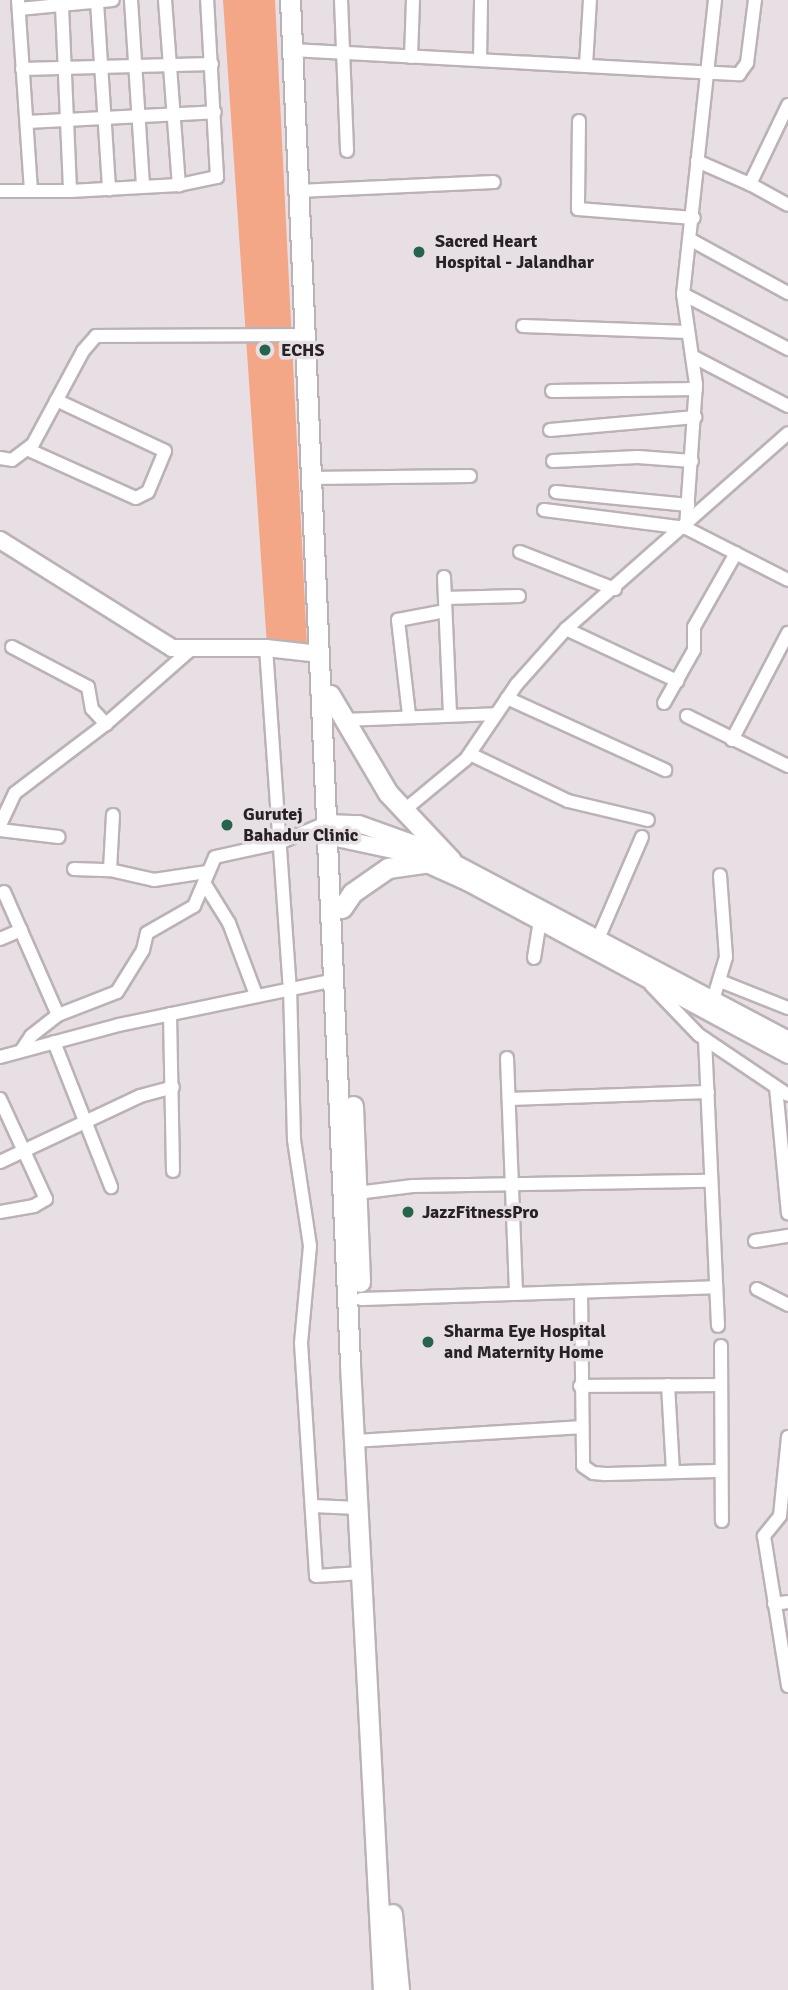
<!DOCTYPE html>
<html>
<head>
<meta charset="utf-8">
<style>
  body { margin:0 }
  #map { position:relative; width:788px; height:1990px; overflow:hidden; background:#e8dfe5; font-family:Signika,sans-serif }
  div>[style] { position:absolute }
  .green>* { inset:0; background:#f4a786 }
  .roads { filter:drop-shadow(2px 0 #bbb2b8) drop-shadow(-2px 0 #bbb2b8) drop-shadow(0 2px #bbb2b8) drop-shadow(0 -2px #bbb2b8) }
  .minor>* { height:12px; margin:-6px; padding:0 6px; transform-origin:6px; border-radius:6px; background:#fff }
  .tertiary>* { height:16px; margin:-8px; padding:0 8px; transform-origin:8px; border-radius:8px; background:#fff }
  .primary>* { height:19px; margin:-9.5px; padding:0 9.5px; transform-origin:9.5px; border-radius:9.5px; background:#fff }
  .dots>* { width:19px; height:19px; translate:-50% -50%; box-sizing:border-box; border:4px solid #e8dfe5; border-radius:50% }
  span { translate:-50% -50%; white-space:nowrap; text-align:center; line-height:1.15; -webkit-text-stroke:7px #e8dfe5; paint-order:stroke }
  .poi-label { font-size:18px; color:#262225; font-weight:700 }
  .left { translate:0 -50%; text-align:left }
</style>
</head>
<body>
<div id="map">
  <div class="green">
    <div style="clip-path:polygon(223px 0,275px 0,307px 645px,267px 646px)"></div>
  </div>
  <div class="roads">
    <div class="minor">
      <div style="left:18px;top:0;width:191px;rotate:86.1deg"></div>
      <div style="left:31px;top:191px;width:39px"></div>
      <div style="left:70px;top:191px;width:109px;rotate:-3.2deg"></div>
      <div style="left:179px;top:185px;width:39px;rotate:-12deg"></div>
      <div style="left:217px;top:177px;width:177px;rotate:-93.2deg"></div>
      <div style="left:131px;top:0;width:186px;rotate:86.3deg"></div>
      <div style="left:165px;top:0;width:186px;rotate:85.7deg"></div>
      <div style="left:341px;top:0;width:151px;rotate:87.7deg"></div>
      <div style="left:715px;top:0;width:296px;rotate:96.2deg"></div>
      <div style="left:683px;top:294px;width:91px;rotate:81.8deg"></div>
      <div style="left:696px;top:384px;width:144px;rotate:94deg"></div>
      <div style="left:686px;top:528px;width:114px;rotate:27deg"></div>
      <div style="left:97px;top:2px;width:188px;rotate:86.3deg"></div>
      <div style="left:62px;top:6px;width:185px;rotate:87.5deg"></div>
      <div style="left:19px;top:9px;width:94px;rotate:-5.5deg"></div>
      <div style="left:292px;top:50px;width:448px;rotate:3.1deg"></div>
      <div style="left:739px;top:74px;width:14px;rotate:-54deg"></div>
      <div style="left:747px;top:63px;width:64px;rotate:-82.8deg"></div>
      <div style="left:411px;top:57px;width:57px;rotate:-88deg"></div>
      <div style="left:480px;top:60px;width:60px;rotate:-89deg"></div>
      <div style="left:586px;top:65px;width:65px;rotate:-86.5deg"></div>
      <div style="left:22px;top:69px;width:190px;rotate:-1.5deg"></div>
      <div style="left:788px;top:105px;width:88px;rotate:115.7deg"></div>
      <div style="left:750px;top:184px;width:43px;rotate:28.9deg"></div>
      <div style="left:579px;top:121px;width:88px;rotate:90.7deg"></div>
      <div style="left:578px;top:209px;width:116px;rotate:4.4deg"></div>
      <div style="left:27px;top:122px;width:188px;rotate:-3deg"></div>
      <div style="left:697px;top:161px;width:58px;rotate:23.5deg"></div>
      <div style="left:0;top:191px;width:31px"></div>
      <div style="left:298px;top:191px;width:196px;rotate:-2.6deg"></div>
      <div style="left:691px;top:240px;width:111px;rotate:28.7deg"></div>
      <div style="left:683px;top:294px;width:119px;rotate:27.6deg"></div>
      <div style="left:523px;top:326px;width:165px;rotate:2.1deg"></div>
      <div style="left:692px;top:356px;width:108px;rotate:27.5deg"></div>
      <div style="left:552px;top:391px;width:144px;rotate:-0.8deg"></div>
      <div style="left:550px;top:430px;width:146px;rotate:-5.1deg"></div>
      <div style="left:29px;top:450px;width:117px;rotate:24.2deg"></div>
      <div style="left:136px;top:498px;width:13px;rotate:-27deg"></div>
      <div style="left:148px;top:492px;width:44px;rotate:-67.5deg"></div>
      <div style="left:165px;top:451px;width:120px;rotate:-154.9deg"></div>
      <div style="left:0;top:458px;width:12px;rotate:9deg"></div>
      <div style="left:12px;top:460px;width:26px;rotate:-37deg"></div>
      <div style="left:33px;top:444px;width:106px;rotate:-61.7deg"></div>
      <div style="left:83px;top:351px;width:20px;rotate:-49deg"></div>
      <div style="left:96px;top:336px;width:208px;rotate:-0.3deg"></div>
      <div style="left:553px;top:461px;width:85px;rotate:-2.7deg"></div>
      <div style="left:638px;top:457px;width:54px;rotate:4.2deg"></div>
      <div style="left:311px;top:478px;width:159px;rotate:-0.7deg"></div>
      <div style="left:556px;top:492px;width:133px;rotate:5.6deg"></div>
      <div style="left:544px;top:510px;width:143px;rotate:7.2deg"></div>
      <div style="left:520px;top:552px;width:102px;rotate:21.3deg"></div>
      <div style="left:444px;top:577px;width:138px;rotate:87.5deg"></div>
      <div style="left:445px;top:598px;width:74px;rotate:-1.5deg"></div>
      <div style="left:566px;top:629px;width:123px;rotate:25.1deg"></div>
      <div style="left:12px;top:647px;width:86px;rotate:27.8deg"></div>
      <div style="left:88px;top:687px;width:22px;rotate:80deg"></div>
      <div style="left:92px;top:709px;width:21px;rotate:47deg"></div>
      <div style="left:266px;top:648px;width:340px;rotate:86deg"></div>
      <div style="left:290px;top:987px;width:153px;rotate:88.5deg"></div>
      <div style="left:294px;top:1140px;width:107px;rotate:81.4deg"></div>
      <div style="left:310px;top:1246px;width:97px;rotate:95.3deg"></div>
      <div style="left:301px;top:1343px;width:233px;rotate:86.3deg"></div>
      <div style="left:316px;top:1576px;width:45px;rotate:-3.8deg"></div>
      <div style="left:507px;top:698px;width:174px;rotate:24.5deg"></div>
      <div style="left:664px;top:703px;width:61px;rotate:-60.5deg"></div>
      <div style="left:694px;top:650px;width:23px;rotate:-90deg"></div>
      <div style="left:694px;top:627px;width:85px;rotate:-60.4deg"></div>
      <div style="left:409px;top:715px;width:96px;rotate:-96.6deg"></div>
      <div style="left:398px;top:620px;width:48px;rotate:-10.8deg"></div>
      <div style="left:687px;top:716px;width:113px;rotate:26.3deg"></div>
      <div style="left:343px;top:720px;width:153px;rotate:-2.2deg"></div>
      <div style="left:732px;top:740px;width:121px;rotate:-62.4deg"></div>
      <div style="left:470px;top:754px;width:109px;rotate:25.6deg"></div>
      <div style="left:568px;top:801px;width:82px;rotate:13.4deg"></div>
      <div style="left:402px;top:812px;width:83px;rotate:-39.6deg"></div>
      <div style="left:466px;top:759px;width:91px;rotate:-55.8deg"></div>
      <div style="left:517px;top:684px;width:74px;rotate:-48.3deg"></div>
      <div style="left:566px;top:629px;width:296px;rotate:-41.4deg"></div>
      <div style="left:0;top:825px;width:35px;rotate:-65deg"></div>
      <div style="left:15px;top:793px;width:114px;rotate:-37.2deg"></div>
      <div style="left:106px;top:724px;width:111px;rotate:-41.3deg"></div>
      <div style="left:0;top:830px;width:59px;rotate:6.8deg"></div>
      <div style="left:74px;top:869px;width:36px;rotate:2deg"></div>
      <div style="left:110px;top:870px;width:45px;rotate:12.8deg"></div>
      <div style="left:154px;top:880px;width:54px;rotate:-8.6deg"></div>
      <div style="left:110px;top:870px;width:55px;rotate:-86.9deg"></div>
      <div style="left:206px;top:886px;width:44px;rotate:58.1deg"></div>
      <div style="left:229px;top:923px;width:77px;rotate:69.4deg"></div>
      <div style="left:4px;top:892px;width:134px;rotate:66.3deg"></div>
      <div style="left:0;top:939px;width:23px;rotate:-23deg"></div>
      <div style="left:598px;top:939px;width:111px;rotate:-66.7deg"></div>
      <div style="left:534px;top:958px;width:37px;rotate:-81deg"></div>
      <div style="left:720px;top:981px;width:73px;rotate:21.7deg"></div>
      <div style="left:651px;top:985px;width:69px;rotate:46.2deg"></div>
      <div style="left:699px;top:1035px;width:107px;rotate:34deg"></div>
      <div style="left:713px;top:1000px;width:45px;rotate:-73.2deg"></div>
      <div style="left:726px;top:957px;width:82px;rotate:-94.2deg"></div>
      <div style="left:170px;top:1014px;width:157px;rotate:88.9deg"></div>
      <div style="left:705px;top:1039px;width:287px;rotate:87.4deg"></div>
      <div style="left:54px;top:1042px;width:156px;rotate:68.5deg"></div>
      <div style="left:21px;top:1051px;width:18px;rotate:-56deg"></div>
      <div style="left:31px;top:1036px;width:34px;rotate:-38deg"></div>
      <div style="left:58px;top:1015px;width:63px;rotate:-21.3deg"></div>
      <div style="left:117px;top:992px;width:49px;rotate:-58.2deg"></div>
      <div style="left:143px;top:950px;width:17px;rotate:-77deg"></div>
      <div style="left:147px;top:933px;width:54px;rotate:-29.9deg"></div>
      <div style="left:194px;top:906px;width:53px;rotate:-66.8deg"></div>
      <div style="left:215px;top:857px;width:66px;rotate:-12.3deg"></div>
      <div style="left:279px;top:843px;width:51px;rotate:-23.1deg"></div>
      <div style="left:0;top:1057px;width:123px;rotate:-15.1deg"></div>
      <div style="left:119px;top:1025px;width:220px;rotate:-11.8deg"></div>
      <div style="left:507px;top:1058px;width:236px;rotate:87.8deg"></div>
      <div style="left:776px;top:1087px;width:127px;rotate:84.6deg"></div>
      <div style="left:0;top:1099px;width:110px;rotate:65.3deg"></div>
      <div style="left:46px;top:1199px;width:14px;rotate:150deg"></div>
      <div style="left:34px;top:1206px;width:35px;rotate:170deg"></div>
      <div style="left:509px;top:1099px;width:199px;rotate:-2deg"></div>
      <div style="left:0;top:1162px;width:155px;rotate:-25.2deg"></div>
      <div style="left:140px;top:1096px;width:34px;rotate:-15deg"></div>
      <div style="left:357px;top:1193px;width:56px;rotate:-7.1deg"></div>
      <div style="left:413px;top:1186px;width:297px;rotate:-1deg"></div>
      <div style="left:755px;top:1241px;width:33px;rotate:-9deg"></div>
      <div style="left:757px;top:1289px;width:35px;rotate:27deg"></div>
      <div style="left:581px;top:1292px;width:174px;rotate:89.3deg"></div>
      <div style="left:583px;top:1466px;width:12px;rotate:35deg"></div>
      <div style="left:593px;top:1473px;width:12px;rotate:5deg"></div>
      <div style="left:605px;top:1474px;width:114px;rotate:-1.5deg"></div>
      <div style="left:361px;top:1299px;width:355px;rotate:-1.9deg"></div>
      <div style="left:721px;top:1346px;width:175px;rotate:89.7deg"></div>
      <div style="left:668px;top:1385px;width:87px;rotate:86.7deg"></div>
      <div style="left:580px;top:1386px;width:139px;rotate:-0.4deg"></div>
      <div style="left:788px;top:1437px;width:79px;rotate:95.8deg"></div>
      <div style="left:780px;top:1516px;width:26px;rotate:129deg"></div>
      <div style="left:764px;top:1536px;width:152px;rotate:80.9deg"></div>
      <div style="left:354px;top:1441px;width:228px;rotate:-3.5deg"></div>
      <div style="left:313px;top:1506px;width:45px;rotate:2.5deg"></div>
      <div style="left:774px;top:1604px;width:14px;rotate:-8deg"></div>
    </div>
    <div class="tertiary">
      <div style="left:0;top:540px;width:203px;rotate:32.1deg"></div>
      <div style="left:172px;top:648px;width:94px"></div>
      <div style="left:266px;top:648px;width:54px;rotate:6.3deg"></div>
      <div style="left:326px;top:823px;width:33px;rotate:2deg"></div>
      <div style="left:359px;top:824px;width:71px;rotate:19.7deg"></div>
      <div style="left:426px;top:848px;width:410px;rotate:27.9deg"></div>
      <div style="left:327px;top:836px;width:73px;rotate:11.9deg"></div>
      <div style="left:398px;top:851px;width:76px;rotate:24.2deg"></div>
      <div style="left:467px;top:882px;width:365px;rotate:28.3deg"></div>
    </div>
    <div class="primary">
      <div style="left:290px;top:0;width:1366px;rotate:87.48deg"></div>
      <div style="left:350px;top:1365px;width:626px;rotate:86.98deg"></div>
      <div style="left:330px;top:695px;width:114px;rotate:59.4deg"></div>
      <div style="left:388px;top:793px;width:92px;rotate:46.8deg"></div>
      <div style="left:342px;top:908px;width:18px;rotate:-56deg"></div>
      <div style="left:352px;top:893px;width:44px;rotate:-34.8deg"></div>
      <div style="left:388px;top:868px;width:37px;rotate:-8deg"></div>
      <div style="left:353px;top:1106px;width:176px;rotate:87.7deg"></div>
      <div style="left:392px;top:1914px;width:76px;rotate:84.7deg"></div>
    </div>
  </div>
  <div class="dots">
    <div style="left:419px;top:252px;background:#26634d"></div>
    <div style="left:265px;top:350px;background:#26634d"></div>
    <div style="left:227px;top:825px;background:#26634d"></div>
    <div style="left:408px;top:1212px;background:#26634d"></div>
    <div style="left:428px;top:1342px;background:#26634d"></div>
  </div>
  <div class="poi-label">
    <span class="left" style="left:435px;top:252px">Sacred Heart<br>Hospital - Jalandhar</span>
    <span class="left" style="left:281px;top:350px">ECHS</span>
    <span class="left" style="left:243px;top:825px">Gurutej<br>Bahadur Clinic</span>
    <span class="left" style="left:422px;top:1212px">JazzFitnessPro</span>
    <span class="left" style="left:444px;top:1342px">Sharma Eye Hospital<br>and Maternity Home</span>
  </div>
</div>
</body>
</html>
